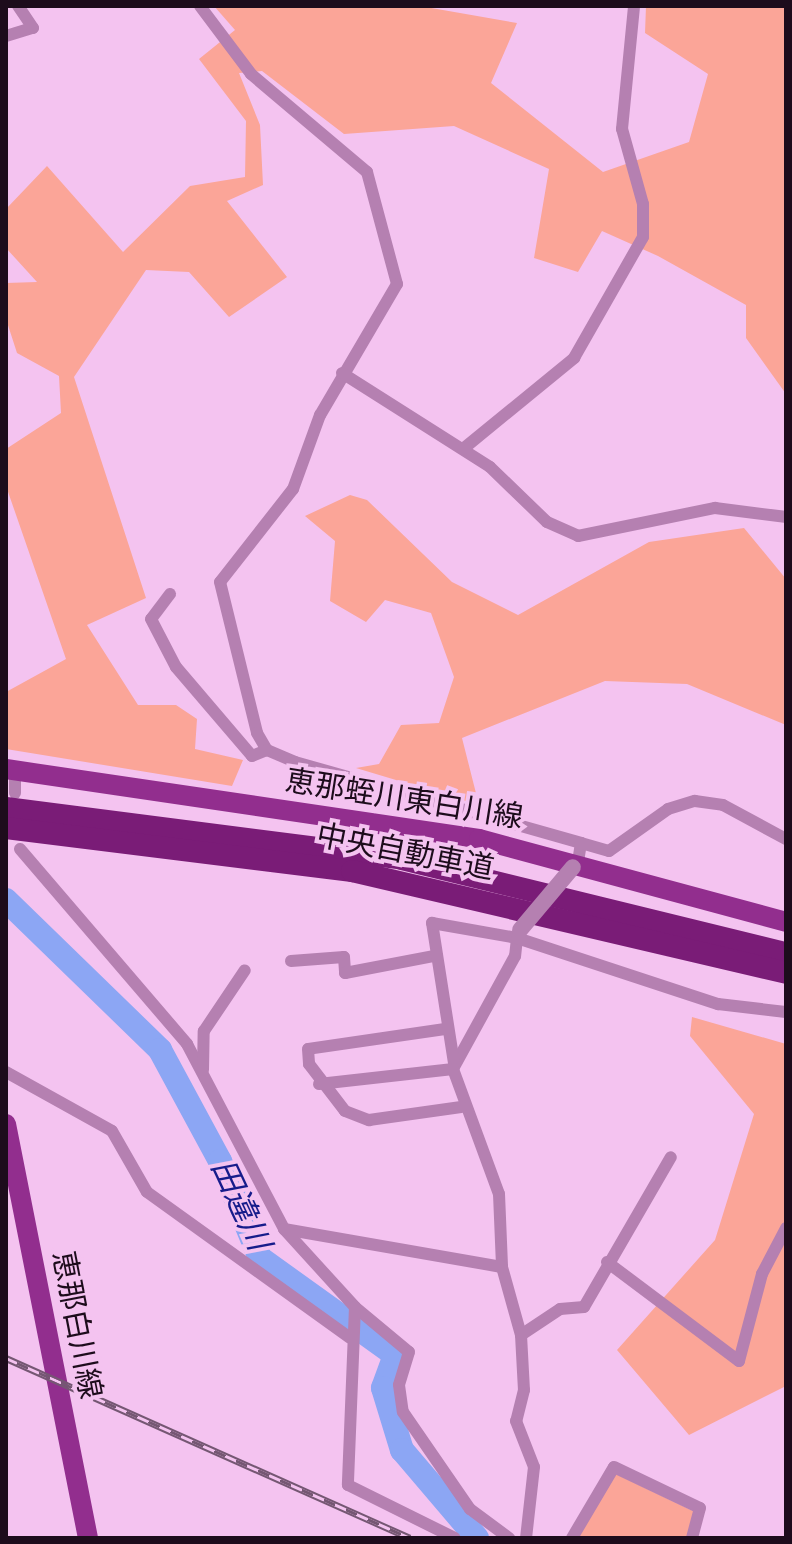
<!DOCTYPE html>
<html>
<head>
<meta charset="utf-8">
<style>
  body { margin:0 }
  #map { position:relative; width:792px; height:1544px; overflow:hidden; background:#f4c3f0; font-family:Signika,"Noto Sans JP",sans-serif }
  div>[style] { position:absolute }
  .green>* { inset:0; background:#fba598 }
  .river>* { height:24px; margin:-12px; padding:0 12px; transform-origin:12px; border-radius:12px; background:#8ca6f4 }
  .minor>* { height:12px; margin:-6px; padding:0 6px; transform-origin:6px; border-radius:6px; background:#b580b1 }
  .primary>* { height:20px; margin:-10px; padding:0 10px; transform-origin:10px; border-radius:10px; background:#922e8e }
  .motorway>* { height:22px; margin:-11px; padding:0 11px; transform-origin:11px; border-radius:11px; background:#7a1c77 }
  .rail>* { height:7px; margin-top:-3.5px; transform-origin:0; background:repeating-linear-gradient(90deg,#f4c3f0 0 12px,#755773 0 24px); box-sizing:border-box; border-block:2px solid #755773 }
  .tertiary-bridge>* { height:16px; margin:-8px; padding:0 8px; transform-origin:8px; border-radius:8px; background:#b580b1 }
  span { translate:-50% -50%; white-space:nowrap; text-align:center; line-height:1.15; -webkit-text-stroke:8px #f4c3f0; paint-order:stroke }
  .street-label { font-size:30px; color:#1d0c1c }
  .water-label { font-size:32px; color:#161c8b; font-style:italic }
  .frame { position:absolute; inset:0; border:8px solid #1d0c1c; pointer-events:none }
</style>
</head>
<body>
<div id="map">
  <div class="green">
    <div style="clip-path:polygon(214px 6px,420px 6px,517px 23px,491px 83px,603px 172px,689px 142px,708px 74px,645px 33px,646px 6px,786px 6px,786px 394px,746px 338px,746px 305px,658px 256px,602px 231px,578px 272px,534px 258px,549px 169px,454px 126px,344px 134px,262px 71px,239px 73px,260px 125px,263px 185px,227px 201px,287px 277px,229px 317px,189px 272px,146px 270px,74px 377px,146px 598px,87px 625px,138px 705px,176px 705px,197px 719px,195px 749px,243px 760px,232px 786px,6px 749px,6px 692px,66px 659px,6px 486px,6px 449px,61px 413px,59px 376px,17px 353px,6px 319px,6px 283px,37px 282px,6px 248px,6px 209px,47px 166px,123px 252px,190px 186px,245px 177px,246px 121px,199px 59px,235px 30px)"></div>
    <div style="clip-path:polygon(350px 495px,367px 500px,452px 582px,518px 615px,649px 542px,744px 528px,786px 579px,786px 725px,687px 684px,605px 681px,462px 738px,479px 805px,356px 768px,379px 764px,401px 725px,439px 723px,454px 677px,431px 613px,385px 600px,366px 622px,330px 601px,335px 541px,305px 516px)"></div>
    <div style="clip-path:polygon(692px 1017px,786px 1044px,786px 1386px,689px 1435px,617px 1350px,715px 1240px,754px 1114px,690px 1036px)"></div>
    <div style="clip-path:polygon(614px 1473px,695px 1512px,688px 1538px,576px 1538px)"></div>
  </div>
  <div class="river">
    <div style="left:6px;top:900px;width:215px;rotate:44.2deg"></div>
    <div style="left:160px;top:1050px;width:126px;rotate:61.6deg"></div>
    <div style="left:220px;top:1161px;width:105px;rotate:67.6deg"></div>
    <div style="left:260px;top:1258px;width:166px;rotate:35.7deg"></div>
    <div style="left:395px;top:1355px;width:35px;rotate:110deg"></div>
    <div style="left:383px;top:1388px;width:65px;rotate:73deg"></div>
    <div style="left:402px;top:1450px;width:116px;rotate:49.6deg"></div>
  </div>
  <div class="minor">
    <div style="left:200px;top:6px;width:85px;rotate:53.1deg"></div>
    <div style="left:251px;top:74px;width:152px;rotate:40.2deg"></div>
    <div style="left:367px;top:172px;width:116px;rotate:75deg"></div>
    <div style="left:397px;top:284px;width:152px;rotate:120.4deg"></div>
    <div style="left:320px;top:415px;width:79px;rotate:110deg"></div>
    <div style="left:293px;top:489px;width:118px;rotate:128.1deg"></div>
    <div style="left:220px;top:582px;width:155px;rotate:76.2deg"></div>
    <div style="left:257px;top:733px;width:20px;rotate:60deg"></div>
    <div style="left:267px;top:750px;width:30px;rotate:23deg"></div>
    <div style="left:295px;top:762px;width:297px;rotate:15.8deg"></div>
    <div style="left:581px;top:843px;width:18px;rotate:99deg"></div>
    <div style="left:6px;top:36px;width:28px;rotate:-17deg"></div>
    <div style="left:33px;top:28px;width:27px;rotate:-124deg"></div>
    <div style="left:342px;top:373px;width:175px;rotate:32.4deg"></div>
    <div style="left:490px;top:467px;width:79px;rotate:44deg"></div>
    <div style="left:547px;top:522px;width:34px;rotate:24deg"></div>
    <div style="left:578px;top:536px;width:140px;rotate:-11.6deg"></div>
    <div style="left:715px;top:508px;width:72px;rotate:7.2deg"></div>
    <div style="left:463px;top:449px;width:144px;rotate:-39.3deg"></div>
    <div style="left:574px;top:358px;width:139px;rotate:-60.3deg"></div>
    <div style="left:643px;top:237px;width:33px;rotate:-90deg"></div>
    <div style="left:643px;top:204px;width:78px;rotate:-105.6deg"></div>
    <div style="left:622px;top:129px;width:124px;rotate:-84.4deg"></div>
    <div style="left:170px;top:594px;width:31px;rotate:127deg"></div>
    <div style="left:151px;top:619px;width:54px;rotate:62.5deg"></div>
    <div style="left:176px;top:667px;width:117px;rotate:49.5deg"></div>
    <div style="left:252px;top:756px;width:16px;rotate:-22deg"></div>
    <div style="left:15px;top:770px;width:23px;rotate:90deg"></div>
    <div style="left:581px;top:843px;width:29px;rotate:16deg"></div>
    <div style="left:609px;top:851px;width:72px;rotate:-35.4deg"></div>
    <div style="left:668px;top:809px;width:28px;rotate:-17deg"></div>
    <div style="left:695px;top:801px;width:28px;rotate:8deg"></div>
    <div style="left:723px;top:805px;width:72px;rotate:28.4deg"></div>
    <div style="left:20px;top:849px;width:257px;rotate:49.4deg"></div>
    <div style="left:187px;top:1044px;width:209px;rotate:62.3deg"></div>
    <div style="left:284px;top:1229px;width:105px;rotate:47.7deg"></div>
    <div style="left:355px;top:1307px;width:70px;rotate:39.8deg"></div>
    <div style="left:409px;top:1352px;width:34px;rotate:107deg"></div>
    <div style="left:399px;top:1385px;width:27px;rotate:82deg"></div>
    <div style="left:403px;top:1412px;width:118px;rotate:55.4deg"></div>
    <div style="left:470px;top:1509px;width:49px;rotate:36.6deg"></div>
    <div style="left:517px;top:938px;width:18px;rotate:96deg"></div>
    <div style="left:515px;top:956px;width:129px;rotate:118.8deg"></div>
    <div style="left:453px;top:1069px;width:133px;rotate:69.8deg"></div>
    <div style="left:499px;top:1194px;width:73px;rotate:87.6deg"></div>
    <div style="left:502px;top:1267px;width:71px;rotate:74.4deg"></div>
    <div style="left:521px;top:1335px;width:55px;rotate:86.9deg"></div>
    <div style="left:524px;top:1390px;width:32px;rotate:104deg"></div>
    <div style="left:516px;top:1421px;width:49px;rotate:68.6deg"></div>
    <div style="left:534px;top:1467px;width:71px;rotate:96.4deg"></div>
    <div style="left:291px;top:961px;width:53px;rotate:-4.3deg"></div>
    <div style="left:344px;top:957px;width:16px;rotate:86deg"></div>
    <div style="left:345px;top:973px;width:91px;rotate:-10.8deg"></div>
    <div style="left:445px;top:1029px;width:138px;rotate:171.7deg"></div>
    <div style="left:308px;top:1049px;width:15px;rotate:86deg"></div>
    <div style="left:309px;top:1064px;width:59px;rotate:52.5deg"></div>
    <div style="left:345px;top:1111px;width:26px;rotate:21deg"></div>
    <div style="left:369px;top:1120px;width:93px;rotate:-8deg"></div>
    <div style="left:454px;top:1063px;width:142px;rotate:-98.9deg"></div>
    <div style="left:432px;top:923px;width:86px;rotate:10deg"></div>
    <div style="left:517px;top:938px;width:212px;rotate:18.2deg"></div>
    <div style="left:718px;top:1004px;width:68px;rotate:6.7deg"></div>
    <div style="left:203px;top:1070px;width:39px;rotate:-89deg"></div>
    <div style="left:204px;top:1031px;width:73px;rotate:-56.1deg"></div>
    <div style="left:6px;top:1072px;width:121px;rotate:29.1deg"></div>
    <div style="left:112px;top:1131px;width:70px;rotate:60.2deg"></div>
    <div style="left:147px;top:1192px;width:250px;rotate:35.7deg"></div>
    <div style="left:319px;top:1084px;width:135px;rotate:-6.4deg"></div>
    <div style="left:284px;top:1229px;width:221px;rotate:9.9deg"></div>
    <div style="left:607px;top:1262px;width:165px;rotate:36.9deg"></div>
    <div style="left:739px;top:1361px;width:90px;rotate:-75.2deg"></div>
    <div style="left:762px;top:1274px;width:52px;rotate:-62.4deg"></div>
    <div style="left:355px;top:1307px;width:178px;rotate:92.3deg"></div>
    <div style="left:348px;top:1485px;width:119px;rotate:26.4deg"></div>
    <div style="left:521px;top:1335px;width:47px;rotate:-33.7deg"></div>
    <div style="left:560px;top:1309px;width:24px;rotate:-5deg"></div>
    <div style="left:584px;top:1307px;width:173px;rotate:-59.9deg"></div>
    <div style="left:572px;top:1538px;width:82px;rotate:-59.4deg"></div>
    <div style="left:614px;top:1467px;width:95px;rotate:25.5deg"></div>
    <div style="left:700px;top:1508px;width:31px;rotate:105deg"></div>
  </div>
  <div class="primary">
    <div style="left:6px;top:769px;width:478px;rotate:8.4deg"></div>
    <div style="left:479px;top:839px;width:318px;rotate:15.1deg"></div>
    <div style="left:6px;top:1124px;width:422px;rotate:78.8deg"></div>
  </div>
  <div class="motorway">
    <div style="left:6px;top:808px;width:399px;rotate:7.3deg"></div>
    <div style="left:402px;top:859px;width:395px;rotate:13.8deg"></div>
    <div style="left:6px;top:828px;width:349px;rotate:7.1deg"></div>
    <div style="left:352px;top:871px;width:446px;rotate:13.2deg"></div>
  </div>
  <div class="rail">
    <div style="left:6px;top:1358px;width:442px;rotate:24deg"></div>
  </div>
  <div class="tertiary-bridge">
    <div style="left:520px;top:930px;width:82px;rotate:-49.9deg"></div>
  </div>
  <div class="street-label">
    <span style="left:404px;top:800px;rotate:9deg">恵那蛭川東白川線</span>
    <span style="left:405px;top:853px;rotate:11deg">中央自動車道</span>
    <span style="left:76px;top:1325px;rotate:79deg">恵那白川線</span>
  </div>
  <div class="water-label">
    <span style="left:240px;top:1205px;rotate:65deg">田違川</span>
  </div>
  <div class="frame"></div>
</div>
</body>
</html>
